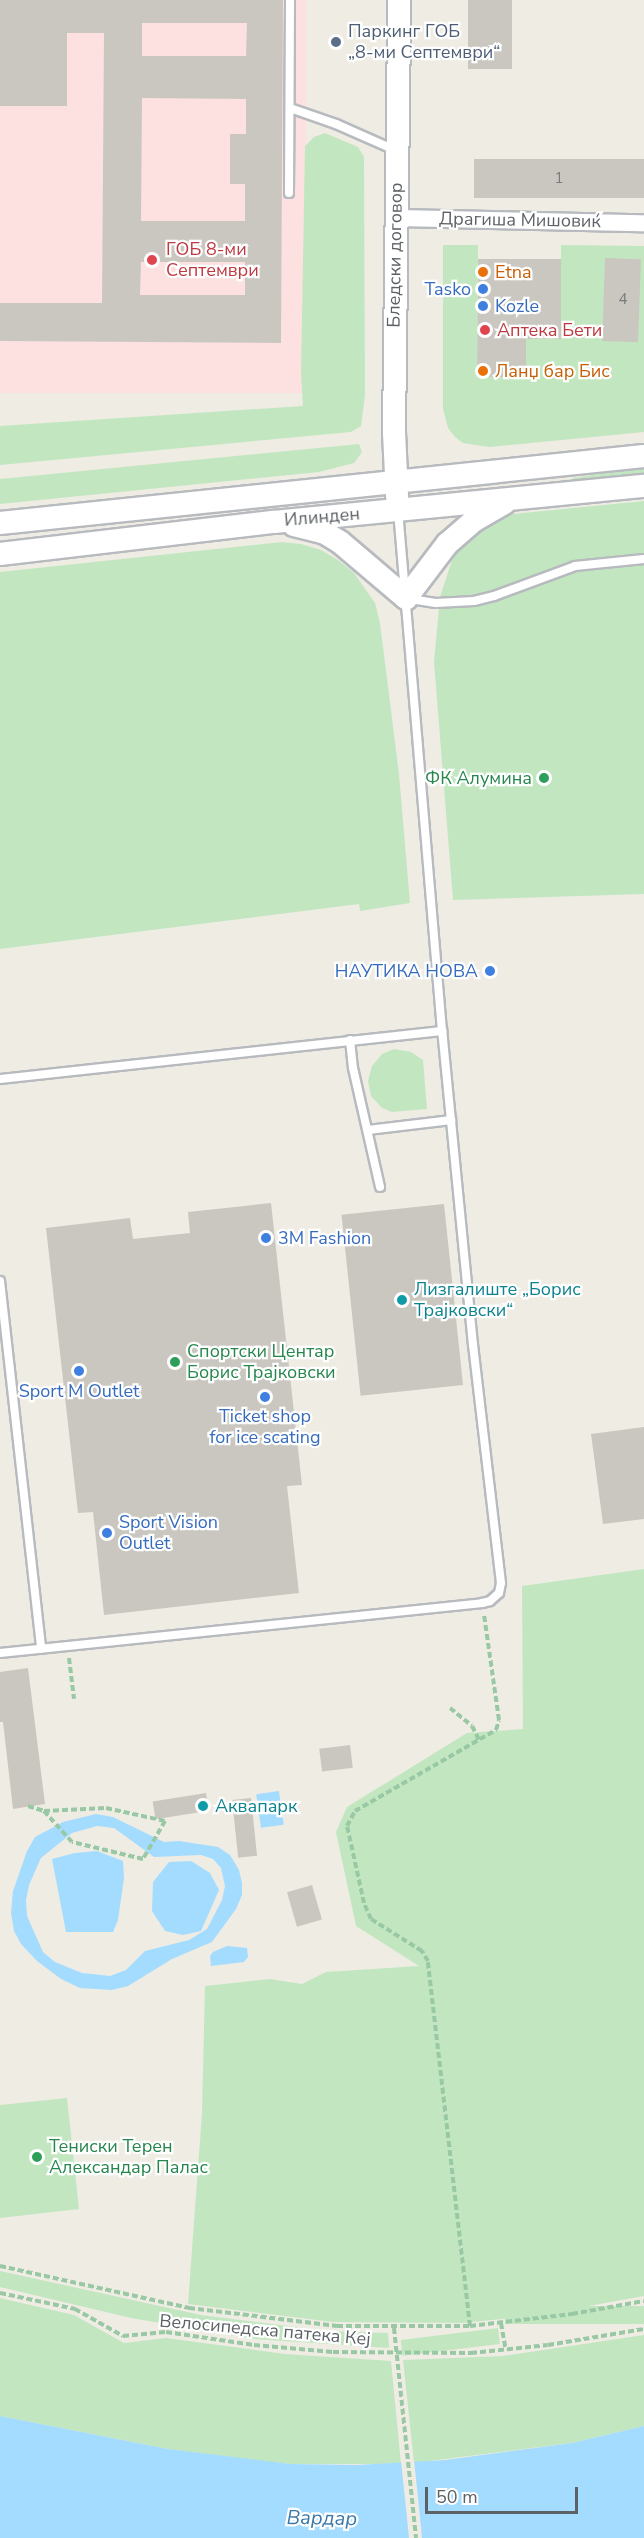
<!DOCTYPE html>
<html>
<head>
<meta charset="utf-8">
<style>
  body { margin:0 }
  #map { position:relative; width:644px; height:2538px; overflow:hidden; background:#efece4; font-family:"Nunito Sans",sans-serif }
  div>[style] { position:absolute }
  .medical>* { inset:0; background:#fce1e0; transform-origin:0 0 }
  .green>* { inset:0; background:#c2e7c0; transform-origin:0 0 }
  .water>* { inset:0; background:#a4dcff; transform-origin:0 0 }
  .pier>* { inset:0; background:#efece4 }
  .building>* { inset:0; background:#cac7c1; transform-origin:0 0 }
  .path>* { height:4px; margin-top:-2px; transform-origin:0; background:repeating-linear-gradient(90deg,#99c8a4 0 6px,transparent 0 9px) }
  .roads { filter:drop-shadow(2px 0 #b7babe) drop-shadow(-2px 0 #b7babe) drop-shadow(0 2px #b7babe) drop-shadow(0 -2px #b7babe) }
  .lane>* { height:8px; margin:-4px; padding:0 4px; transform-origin:4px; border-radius:4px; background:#fff }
  .street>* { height:16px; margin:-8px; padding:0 8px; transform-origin:8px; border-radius:8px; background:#fff }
  .secondary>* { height:22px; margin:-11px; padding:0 11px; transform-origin:11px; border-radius:11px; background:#fff }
  .path-bridge>* { height:4px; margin-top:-2px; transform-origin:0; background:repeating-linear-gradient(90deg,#99c8a4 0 6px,transparent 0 9px) }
  .dots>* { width:16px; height:16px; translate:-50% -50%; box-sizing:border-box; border:3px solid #fff; border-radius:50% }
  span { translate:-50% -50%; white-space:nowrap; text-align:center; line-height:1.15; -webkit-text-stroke:4.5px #fff; paint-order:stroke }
  .number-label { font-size:15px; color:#787a7c }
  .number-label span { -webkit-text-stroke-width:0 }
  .service-label { font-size:18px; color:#4e5e75 }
  .left { translate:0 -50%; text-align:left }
  .street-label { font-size:18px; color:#5c6165 }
  .health-label { font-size:18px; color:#be3a42 }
  .food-label { font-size:18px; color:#c56008 }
  .shop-label { font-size:18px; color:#366cbe }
  .right { translate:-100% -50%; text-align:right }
  .leisure-label { font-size:18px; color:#27864d }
  .culture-label { font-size:18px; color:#0d838f }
  .water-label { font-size:20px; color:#3c78aa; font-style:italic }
  .scale { position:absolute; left:425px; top:2487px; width:153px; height:27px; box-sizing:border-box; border:3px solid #5c6165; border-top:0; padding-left:8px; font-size:18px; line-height:21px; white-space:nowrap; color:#5c6165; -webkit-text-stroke:4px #fff; paint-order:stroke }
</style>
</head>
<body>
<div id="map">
  <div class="medical">
    <div style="left:0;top:0;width:306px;height:393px"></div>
  </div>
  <div class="green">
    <div style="clip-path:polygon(325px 133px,358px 147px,364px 157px,365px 395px,361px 426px,351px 432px,0 465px,0 426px,303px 406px,301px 374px,305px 146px,314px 137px)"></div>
    <div style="clip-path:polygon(443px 245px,478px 245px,477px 376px,526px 377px,526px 339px,561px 339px,561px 245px,644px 246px,644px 432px,489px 447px,463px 443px,455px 437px,448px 428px,443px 409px)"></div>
    <div style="clip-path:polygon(359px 444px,362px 452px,354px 463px,319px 472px,0 504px,0 479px)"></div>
    <div style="clip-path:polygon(644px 467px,644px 475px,574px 483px,573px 478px)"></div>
    <div style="clip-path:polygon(644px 501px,644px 894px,453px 900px,434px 662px,440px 597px,452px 560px,467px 540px,503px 515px)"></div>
    <div style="clip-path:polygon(282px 542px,301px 544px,321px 550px,338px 560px,354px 573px,375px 603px,380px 623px,399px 774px,410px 903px,360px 911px,359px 904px,0 949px,0 572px)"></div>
    <div style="clip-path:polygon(394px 1049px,411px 1052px,423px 1060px,427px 1109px,392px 1112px,382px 1108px,371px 1096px,368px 1081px,372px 1066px,382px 1054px)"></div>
    <div style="clip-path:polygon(644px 1569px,644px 2296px,533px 2316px,462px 2323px,333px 2322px,188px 2304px,202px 2113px,205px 1986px,270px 1979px,302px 1984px,326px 1972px,419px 1966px,356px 1926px,336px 1832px,347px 1807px,467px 1733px,523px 1729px,522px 1586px)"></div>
    <div style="clip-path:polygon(67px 2098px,79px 2209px,0 2218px,0 2105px)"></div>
    <div style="clip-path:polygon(0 2271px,201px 2315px,329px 2331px,388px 2333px,389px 2348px,254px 2339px,131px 2318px,0 2287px)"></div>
    <div style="clip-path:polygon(0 2298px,74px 2315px,124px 2343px,166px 2338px,285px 2354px,391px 2361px,401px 2464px,291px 2464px,252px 2460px,168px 2449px,0 2416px)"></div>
    <div style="left:644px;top:2306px;width:18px;height:139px;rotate:90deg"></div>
    <div style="left:498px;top:2328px;width:16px;height:98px;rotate:83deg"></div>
    <div style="clip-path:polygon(644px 2335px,644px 2426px,572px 2443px,414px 2463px,403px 2360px,503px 2356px)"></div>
  </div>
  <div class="water">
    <div style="left:279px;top:1791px;width:34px;height:23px;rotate:82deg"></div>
    <div style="clip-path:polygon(evenodd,96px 1814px,113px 1817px,164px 1842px,179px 1841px,218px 1847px,230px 1855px,239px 1870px,242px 1883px,242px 1895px,236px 1909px,212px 1942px,172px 1959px,128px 1986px,112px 1990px,80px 1988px,61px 1979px,37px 1961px,21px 1944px,14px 1931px,11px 1913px,13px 1891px,27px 1851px,35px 1837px,63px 1822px,96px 1814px,97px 1826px,114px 1828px,154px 1857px,201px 1855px,213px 1859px,221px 1868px,225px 1886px,222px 1900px,207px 1929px,189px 1940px,145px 1951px,126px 1970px,110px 1976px,82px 1973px,55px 1962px,43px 1952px,27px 1916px,26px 1900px,29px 1885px,41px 1858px,72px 1833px,97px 1826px)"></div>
    <div style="clip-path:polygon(97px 1851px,123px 1861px,124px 1878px,118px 1920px,113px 1932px,66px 1932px,52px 1859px,75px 1853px)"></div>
    <div style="clip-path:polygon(191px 1861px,210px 1873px,219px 1890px,201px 1931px,183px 1935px,165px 1931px,152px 1911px,153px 1882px,169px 1862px)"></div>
    <div style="clip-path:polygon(227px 1946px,247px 1948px,248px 1957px,244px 1962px,211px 1966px,210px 1956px,213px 1952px)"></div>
    <div style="clip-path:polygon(0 2416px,168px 2449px,291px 2464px,357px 2465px,445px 2460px,572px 2443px,644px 2426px,644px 2538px,0 2538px)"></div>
  </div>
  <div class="pier">
    <div style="clip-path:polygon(414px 2460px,420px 2517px,422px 2538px,409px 2538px,407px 2518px,401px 2461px)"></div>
  </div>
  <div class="building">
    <div style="clip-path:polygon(evenodd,0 0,283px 0,281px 343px,0 341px,0 303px,102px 303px,104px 33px,67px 33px,67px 106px,0 106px,0 0,142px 23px,247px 23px,246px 56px,142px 56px,142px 23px,0 0,142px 98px,246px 99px,246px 134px,230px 134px,230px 184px,245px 184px,245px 221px,141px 221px,142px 98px,0 0,141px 262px,245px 262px,245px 295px,140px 295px,141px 262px)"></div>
    <div style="left:468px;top:0;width:44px;height:69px"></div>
    <div style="left:474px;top:159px;width:170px;height:39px"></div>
    <div style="left:605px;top:258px;width:36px;height:83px;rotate:2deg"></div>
    <div style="clip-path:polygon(478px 259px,561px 259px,561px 339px,526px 339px,526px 377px,477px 377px)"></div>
    <div style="clip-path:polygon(271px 1203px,302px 1485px,287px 1486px,299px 1593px,104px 1615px,93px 1512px,78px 1513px,46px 1228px,130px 1218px,133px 1239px,190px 1233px,188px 1212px)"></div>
    <div style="left:444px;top:1204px;width:182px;height:103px;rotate:84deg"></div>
    <div style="clip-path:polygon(644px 1427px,644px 1519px,603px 1524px,591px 1434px)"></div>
    <div style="clip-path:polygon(28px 1668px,45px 1804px,13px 1809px,3px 1722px,0 1722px,0 1672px)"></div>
    <div style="left:350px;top:1745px;width:23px;height:31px;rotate:83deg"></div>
    <div style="left:206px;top:1793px;width:18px;height:54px;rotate:81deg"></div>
    <div style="left:251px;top:1798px;width:58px;height:19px;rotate:84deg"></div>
    <div style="left:312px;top:1885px;width:36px;height:26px;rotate:74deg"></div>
  </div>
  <div class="path">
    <div style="left:69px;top:1658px;width:41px;rotate:83deg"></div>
    <div style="left:450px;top:1708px;width:28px;rotate:39deg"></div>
    <div style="left:472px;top:1726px;width:16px;rotate:63deg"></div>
    <div style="left:28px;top:1806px;width:17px;rotate:17deg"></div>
    <div style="left:44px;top:1811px;width:62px;rotate:-2.8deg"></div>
    <div style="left:106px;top:1808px;width:60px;rotate:12.4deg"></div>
    <div style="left:165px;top:1821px;width:44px;rotate:120.1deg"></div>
    <div style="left:143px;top:1859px;width:73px;rotate:-166.5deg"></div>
    <div style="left:72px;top:1842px;width:42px;rotate:-132.1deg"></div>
    <div style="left:0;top:2266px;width:194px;rotate:12.5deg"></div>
    <div style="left:189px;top:2308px;width:149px;rotate:6.9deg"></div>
    <div style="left:337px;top:2326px;width:133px"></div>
    <div style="left:470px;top:2326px;width:103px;rotate:-6.7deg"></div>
    <div style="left:572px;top:2314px;width:73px;rotate:-10.2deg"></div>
    <div style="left:0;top:2293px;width:77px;rotate:12deg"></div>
    <div style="left:75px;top:2309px;width:55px;rotate:29.4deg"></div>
    <div style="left:123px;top:2336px;width:43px;rotate:-5.3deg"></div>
    <div style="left:166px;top:2332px;width:89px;rotate:8.4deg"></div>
    <div style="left:254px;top:2345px;width:79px;rotate:5.1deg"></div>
    <div style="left:333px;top:2352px;width:138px;rotate:0.4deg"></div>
    <div style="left:471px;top:2353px;width:77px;rotate:-5.9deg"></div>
    <div style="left:548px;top:2345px;width:97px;rotate:-9.5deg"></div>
    <div style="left:501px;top:2323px;width:27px;rotate:80deg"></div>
    <div style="left:470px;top:2326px;width:367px;rotate:-96.6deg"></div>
    <div style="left:428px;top:1961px;width:12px;rotate:-121deg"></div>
    <div style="left:422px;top:1951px;width:60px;rotate:-147.9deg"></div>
    <div style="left:371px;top:1919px;width:17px;rotate:-114deg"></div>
    <div style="left:364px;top:1903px;width:79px;rotate:-102.4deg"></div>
    <div style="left:347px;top:1826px;width:17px;rotate:-62deg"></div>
    <div style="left:355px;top:1811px;width:163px;rotate:-29.9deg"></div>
    <div style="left:496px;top:1730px;width:10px;rotate:-73deg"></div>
    <div style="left:499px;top:1720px;width:106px;rotate:-98.1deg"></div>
  </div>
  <div class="roads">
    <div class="lane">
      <div style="left:290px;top:108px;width:49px;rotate:19.2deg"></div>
      <div style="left:336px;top:124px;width:64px;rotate:23.8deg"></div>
      <div style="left:289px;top:193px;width:193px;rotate:-89.7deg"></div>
      <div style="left:410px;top:599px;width:26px;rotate:9deg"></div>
      <div style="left:436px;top:603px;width:38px;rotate:-3deg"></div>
      <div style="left:474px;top:601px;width:21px;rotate:-14deg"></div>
      <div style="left:494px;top:596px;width:86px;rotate:-20.3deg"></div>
      <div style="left:575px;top:566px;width:69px;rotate:-5.8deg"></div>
      <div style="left:350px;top:1040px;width:28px;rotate:84deg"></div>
      <div style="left:353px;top:1068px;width:122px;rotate:77.2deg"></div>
      <div style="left:0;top:1079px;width:445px;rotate:-6.2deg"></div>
      <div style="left:368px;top:1130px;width:84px;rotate:-6.9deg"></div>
      <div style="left:0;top:1281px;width:370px;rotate:83.6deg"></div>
      <div style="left:0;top:1653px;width:485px;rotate:-5.9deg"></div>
      <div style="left:482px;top:1603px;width:8px;rotate:-14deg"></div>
      <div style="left:490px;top:1601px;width:12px;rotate:-42deg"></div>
      <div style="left:499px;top:1593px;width:10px;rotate:-79deg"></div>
      <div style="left:501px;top:1583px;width:240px;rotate:-96.7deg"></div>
      <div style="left:473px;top:1345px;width:316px;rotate:-95.6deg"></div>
      <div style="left:442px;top:1031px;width:523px;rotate:-94.83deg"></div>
    </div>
    <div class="street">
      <div style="left:395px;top:218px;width:249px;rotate:1.2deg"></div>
    </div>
    <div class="secondary">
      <div style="left:397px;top:496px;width:63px;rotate:-92.7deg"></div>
      <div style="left:394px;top:433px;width:433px;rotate:-89.3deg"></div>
      <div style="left:0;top:523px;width:647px;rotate:-5.94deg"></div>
      <div style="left:294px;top:525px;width:32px;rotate:14deg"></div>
      <div style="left:325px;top:533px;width:17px;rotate:31deg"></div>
      <div style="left:340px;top:542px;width:87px;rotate:40.3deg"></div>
      <div style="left:406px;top:598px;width:68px;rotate:-52.8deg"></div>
      <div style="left:447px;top:544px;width:37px;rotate:-41deg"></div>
      <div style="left:475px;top:520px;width:34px;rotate:-30deg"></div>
      <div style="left:0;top:554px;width:276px;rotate:-6.7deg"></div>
      <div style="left:274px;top:522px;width:372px;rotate:-5.6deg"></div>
    </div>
  </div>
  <div class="path-bridge">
    <div style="left:394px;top:2328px;width:211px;rotate:84deg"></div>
  </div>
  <div class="dots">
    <div style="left:336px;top:42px;background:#5c6f8a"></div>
    <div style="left:152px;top:260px;background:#e0444e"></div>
    <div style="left:483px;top:272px;background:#e8710a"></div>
    <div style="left:483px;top:289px;background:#3f7fe0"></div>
    <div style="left:483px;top:306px;background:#3f7fe0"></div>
    <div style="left:485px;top:330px;background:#e0444e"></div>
    <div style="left:483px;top:371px;background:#e8710a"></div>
    <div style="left:544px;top:778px;background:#2e9e5b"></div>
    <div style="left:490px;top:971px;background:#3f7fe0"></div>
    <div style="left:266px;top:1238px;background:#3f7fe0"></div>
    <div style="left:402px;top:1300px;background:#0f9aa8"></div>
    <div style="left:175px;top:1362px;background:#2e9e5b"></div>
    <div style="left:79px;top:1371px;background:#3f7fe0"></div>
    <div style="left:265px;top:1397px;background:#3f7fe0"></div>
    <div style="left:107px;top:1533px;background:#3f7fe0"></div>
    <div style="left:203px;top:1806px;background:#0f9aa8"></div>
    <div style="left:37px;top:2157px;background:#2e9e5b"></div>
  </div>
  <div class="number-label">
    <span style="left:559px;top:179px">1</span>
    <span style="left:623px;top:300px">4</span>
  </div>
  <div class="service-label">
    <span class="left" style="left:348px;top:42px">Паркинг ГОБ<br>„8-ми Септември“</span>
  </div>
  <div class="street-label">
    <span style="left:520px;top:220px;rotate:1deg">Драгиша Мишовиќ</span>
    <span style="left:395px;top:255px;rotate:-89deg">Бледски договор</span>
    <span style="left:322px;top:517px;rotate:-5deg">Илинден</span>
    <span style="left:265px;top:2330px;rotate:5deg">Велосипедска патека Кеј</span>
  </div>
  <div class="health-label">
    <span class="left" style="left:166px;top:260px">ГОБ 8-ми<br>Септември</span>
    <span class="left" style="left:497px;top:330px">Аптека Бети</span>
  </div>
  <div class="food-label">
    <span class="left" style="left:495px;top:272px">Etna</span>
    <span class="left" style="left:495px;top:371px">Ланџ бар Бис</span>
  </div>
  <div class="shop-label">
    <span class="right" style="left:471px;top:289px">Tasko</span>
    <span class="left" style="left:495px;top:306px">Kozle</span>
    <span class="right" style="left:478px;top:971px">НАУТИКА НОВА</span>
    <span class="left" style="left:278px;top:1238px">3M Fashion</span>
    <span style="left:79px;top:1391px">Sport M Outlet</span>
    <span style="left:265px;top:1427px">Ticket shop<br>for ice scating</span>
    <span class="left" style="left:119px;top:1533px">Sport Vision<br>Outlet</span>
  </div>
  <div class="leisure-label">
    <span class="right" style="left:532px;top:778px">ФК Алумина</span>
    <span class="left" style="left:187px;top:1362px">Спортски Центар<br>Борис Трајковски</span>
    <span class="left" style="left:49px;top:2157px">Тениски Терен<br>Александар Палас</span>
  </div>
  <div class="culture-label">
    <span class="left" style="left:414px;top:1300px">Лизгалиште „Борис<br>Трајковски“</span>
    <span class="left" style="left:215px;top:1806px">Аквапарк</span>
  </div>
  <div class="water-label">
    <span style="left:322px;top:2518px;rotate:1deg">Вардар</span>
  </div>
  <div class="scale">50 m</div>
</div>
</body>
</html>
